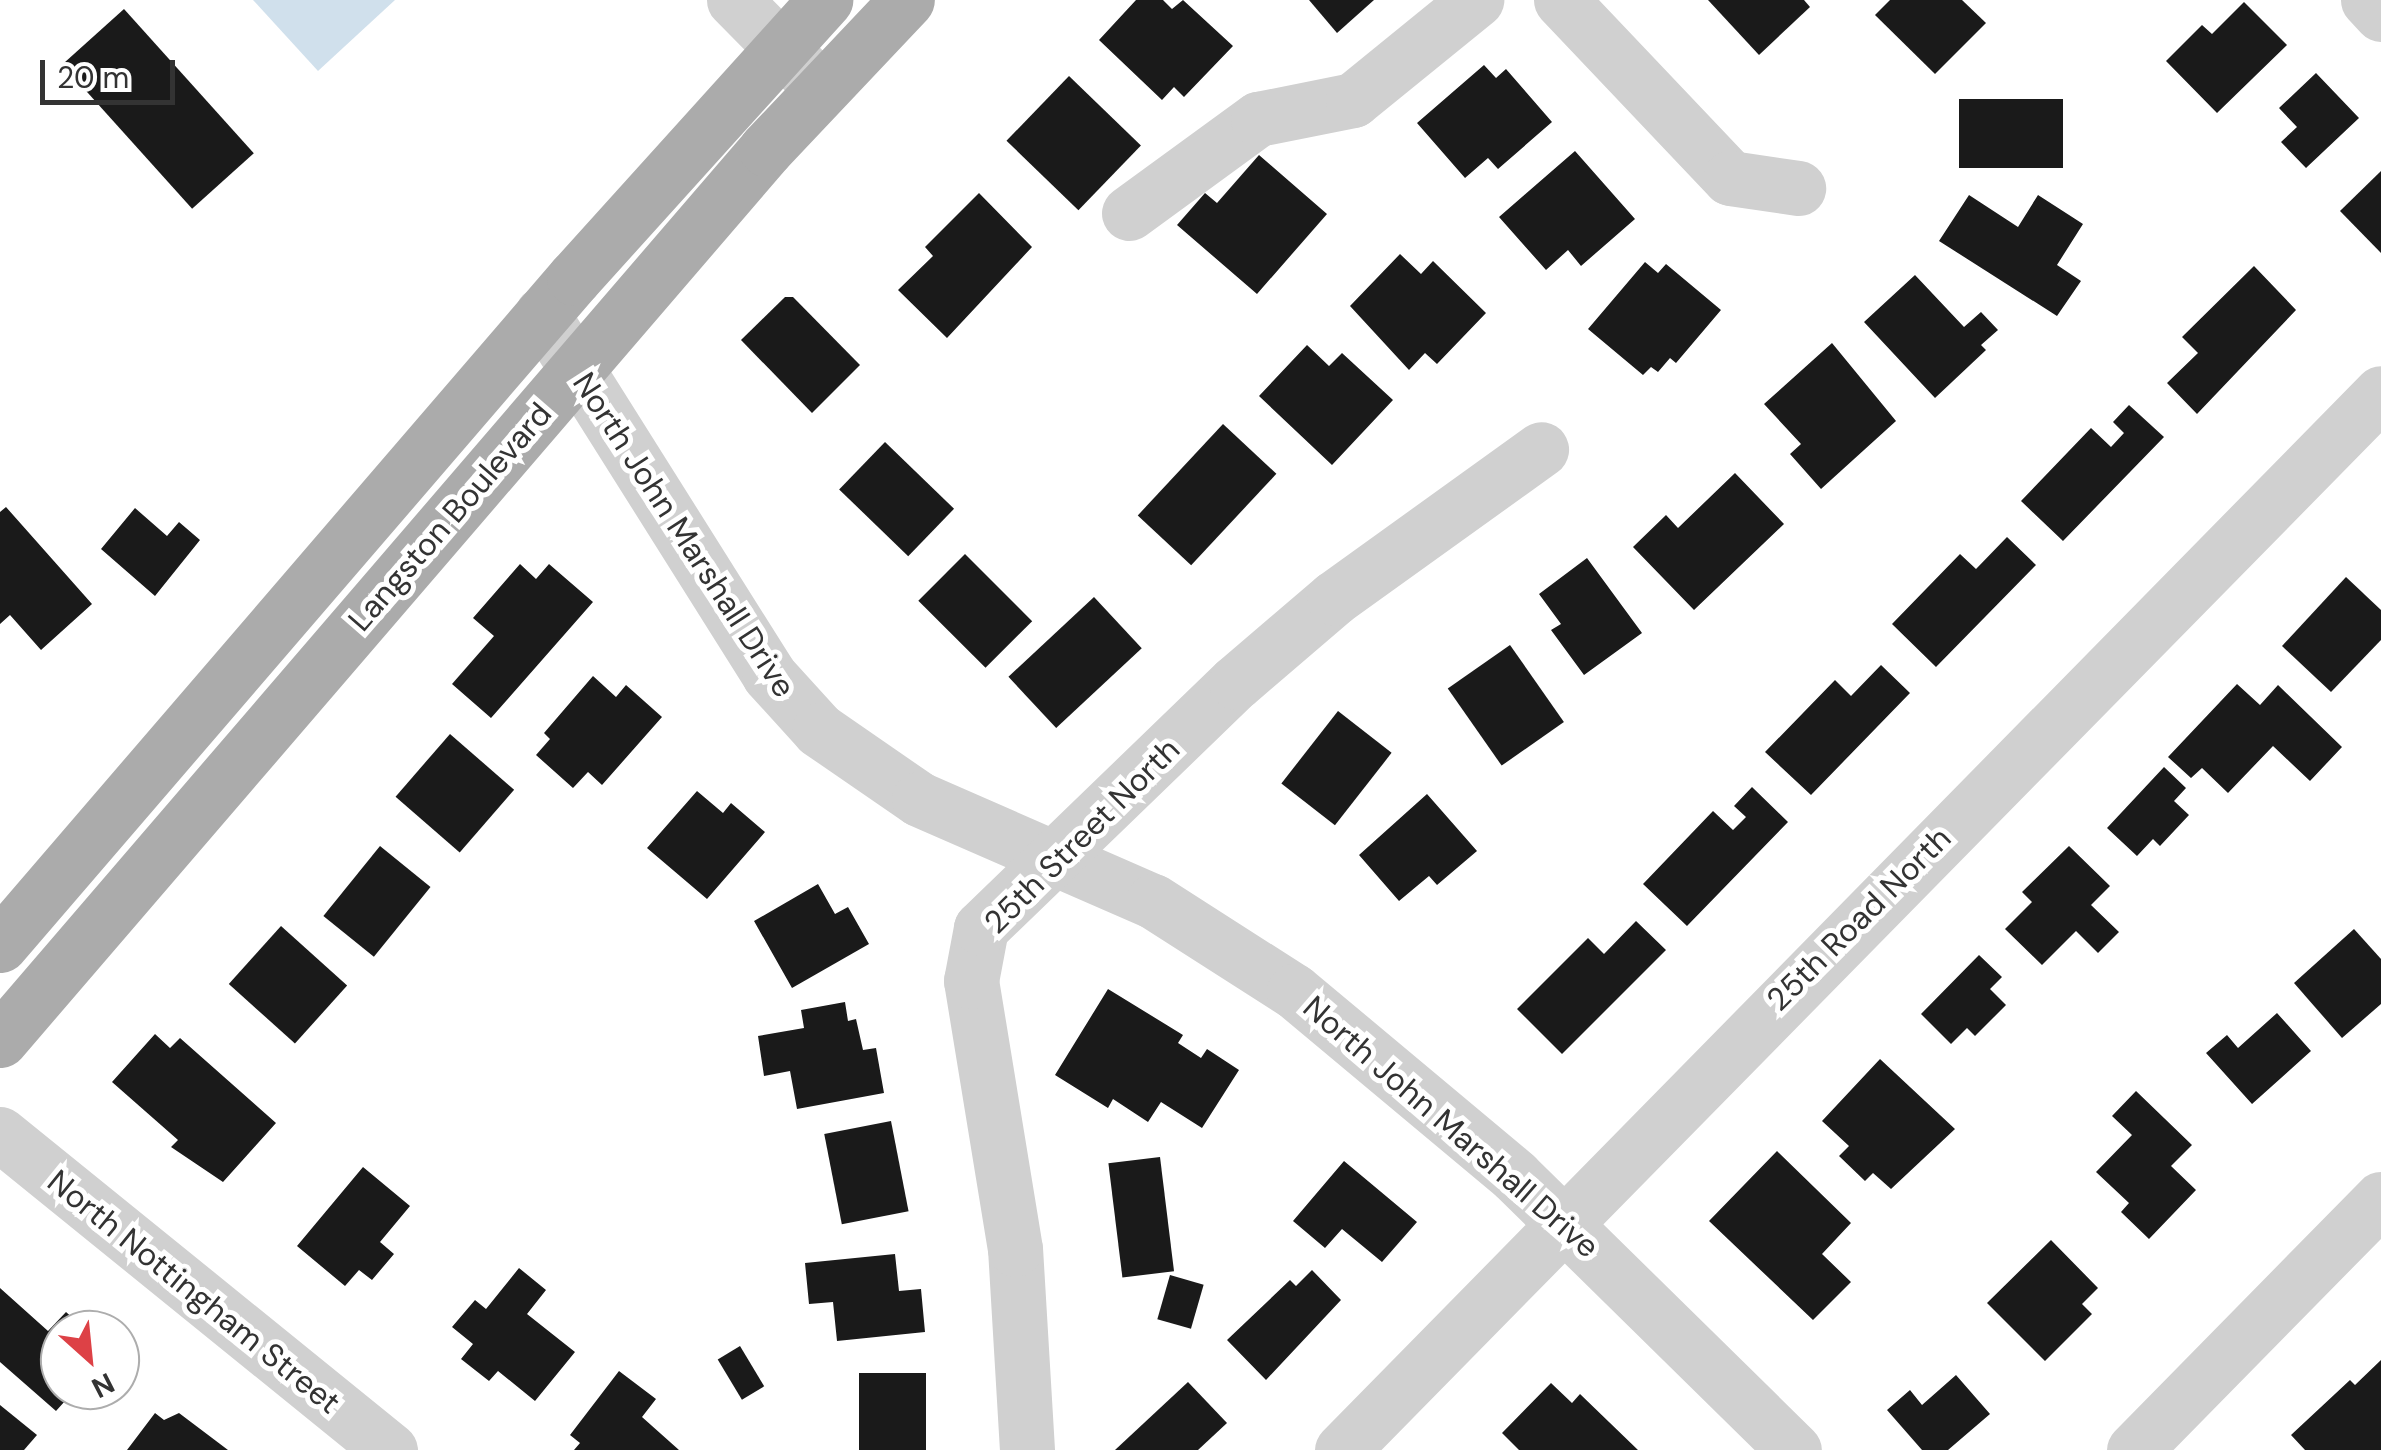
<!DOCTYPE html>
<html>
<head>
<meta charset="utf-8">
<style>
  body { margin:0 }
  #map { position:relative; width:2381px; height:1450px; overflow:hidden; background:#fff; font-family:"DM Sans",sans-serif }
  div>[style] { position:absolute }
  .water>* { inset:0; background:#d0e0ec }
  .building>* { inset:0; background:#1a1a1a; transform-origin:0 0 }
  .minor>* { height:55px; margin:-27.5px; padding:0 27.5px; transform-origin:27.5px; border-radius:27.5px; background:#d0d0d0 }
  .major>* { height:55px; margin:-27.5px; padding:0 27.5px; transform-origin:27.5px; border-radius:27.5px; background:#ababab }
  span { translate:-50% -50%; white-space:nowrap; text-align:center; line-height:1.15; -webkit-text-stroke:10px #fff; paint-order:stroke }
  .street-label { font-size:32px; color:#333 }
  .north { position:absolute; left:40px; top:1310px; width:100px; height:100px; box-sizing:border-box; background:#fff; border:2px solid #adadad; border-radius:50%; rotate:153deg; font-size:28px; font-weight:700; line-height:40px; text-align:center; color:#333 }
  .north::after { content:''; display:block; margin:auto; width:35px; height:45px; background:#dd4146; clip-path:polygon(50% 0,100% 100%,50% 72%,0 100%) }
  .scale { position:absolute; left:40px; top:60px; width:135px; height:45px; box-sizing:border-box; border:5px solid #333; border-top:0; padding-left:12px; font-size:30px; line-height:35px; white-space:nowrap; color:#333; -webkit-text-stroke:8px #fff; paint-order:stroke }
</style>
</head>
<body>
<div id="map">
  <div class="water">
    <div style="clip-path:polygon(253px 0,395px 0,318px 71px)"></div>
  </div>
  <div class="building">
    <div style="clip-path:polygon(1136px 0,1163px 0,1172px 9px,1183px 0,1233px 46px,1184px 97px,1174px 87px,1162px 100px,1099px 40px)"></div>
    <div style="clip-path:polygon(1309px 0,1374px 0,1337px 33px)"></div>
    <div style="clip-path:polygon(1708px 0,1804px 0,1810px 7px,1759px 55px)"></div>
    <div style="clip-path:polygon(1890px 0,1962px 0,1986px 23px,1935px 74px,1875px 15px)"></div>
    <div style="clip-path:polygon(2244px 2px,2287px 45px,2217px 113px,2166px 61px,2202px 25px,2212px 34px)"></div>
    <div style="left:124px;top:9px;width:194px;height:83px;rotate:48deg"></div>
    <div style="clip-path:polygon(1484px 65px,1496px 78px,1506px 69px,1552px 122px,1498px 169px,1488px 158px,1465px 178px,1417px 123px)"></div>
    <div style="clip-path:polygon(2316px 73px,2359px 118px,2306px 168px,2281px 142px,2297px 127px,2279px 108px)"></div>
    <div style="left:1069px;top:76px;width:100px;height:90px;rotate:44deg"></div>
    <div style="left:1959px;top:99px;width:104px;height:69px"></div>
    <div style="clip-path:polygon(1575px 151px,1635px 219px,1581px 266px,1568px 250px,1546px 270px,1499px 217px)"></div>
    <div style="clip-path:polygon(1259px 155px,1327px 214px,1257px 294px,1177px 225px,1205px 193px,1217px 203px)"></div>
    <div style="clip-path:polygon(2381px 171px,2381px 253px,2340px 211px)"></div>
    <div style="clip-path:polygon(979px 193px,1032px 247px,947px 338px,898px 290px,933px 256px,925px 247px)"></div>
    <div style="clip-path:polygon(1969px 195px,2018px 227px,2038px 195px,2083px 224px,2057px 265px,2081px 281px,2057px 316px,1939px 241px)"></div>
    <div style="clip-path:polygon(1400px 254px,1421px 274px,1433px 261px,1486px 313px,1437px 364px,1425px 353px,1409px 370px,1350px 306px)"></div>
    <div style="clip-path:polygon(1645px 262px,1658px 273px,1666px 264px,1721px 310px,1676px 363px,1670px 358px,1658px 372px,1651px 367px,1643px 375px,1588px 329px)"></div>
    <div style="clip-path:polygon(2254px 266px,2296px 310px,2197px 414px,2167px 383px,2198px 353px,2182px 337px)"></div>
    <div style="clip-path:polygon(1915px 275px,1964px 327px,1981px 312px,1998px 330px,1981px 345px,1986px 350px,1935px 398px,1864px 322px)"></div>
    <div style="clip-path:polygon(785px 297px,793px 297px,860px 365px,812px 413px,741px 340px)"></div>
    <div style="clip-path:polygon(1832px 343px,1896px 421px,1821px 489px,1790px 454px,1801px 444px,1764px 404px)"></div>
    <div style="clip-path:polygon(1307px 345px,1329px 366px,1342px 353px,1393px 400px,1332px 465px,1259px 396px)"></div>
    <div style="clip-path:polygon(2129px 405px,2164px 437px,2063px 541px,2021px 501px,2091px 428px,2111px 447px,2124px 433px,2113px 422px)"></div>
    <div style="left:1223px;top:424px;width:73px;height:125px;rotate:43deg"></div>
    <div style="left:885px;top:442px;width:96px;height:66px;rotate:44deg"></div>
    <div style="clip-path:polygon(1735px 473px,1784px 524px,1694px 610px,1633px 547px,1666px 515px,1678px 528px)"></div>
    <div style="clip-path:polygon(6px 507px,92px 604px,41px 650px,10px 615px,0 624px,0 512px)"></div>
    <div style="clip-path:polygon(135px 508px,167px 536px,179px 522px,200px 540px,155px 596px,101px 549px)"></div>
    <div style="clip-path:polygon(2007px 537px,2036px 565px,1936px 667px,1892px 624px,1960px 554px,1976px 569px)"></div>
    <div style="left:965px;top:554px;width:95px;height:66px;rotate:45deg"></div>
    <div style="clip-path:polygon(1587px 558px,1642px 633px,1584px 675px,1551px 630px,1561px 624px,1539px 594px)"></div>
    <div style="clip-path:polygon(520px 564px,536px 579px,549px 564px,593px 602px,491px 718px,452px 684px,494px 636px,473px 618px)"></div>
    <div style="clip-path:polygon(2346px 577px,2381px 610px,2381px 640px,2331px 692px,2282px 646px)"></div>
    <div style="left:1094px;top:597px;width:70px;height:117px;rotate:47deg"></div>
    <div style="left:1510px;top:645px;width:94px;height:76px;rotate:55deg"></div>
    <div style="clip-path:polygon(1881px 665px,1910px 693px,1811px 795px,1765px 752px,1835px 680px,1851px 696px)"></div>
    <div style="clip-path:polygon(593px 676px,616px 697px,626px 685px,662px 717px,602px 785px,588px 772px,573px 788px,536px 755px,550px 739px,544px 733px)"></div>
    <div style="clip-path:polygon(2237px 684px,2260px 705px,2278px 685px,2342px 747px,2310px 781px,2273px 746px,2228px 793px,2202px 768px,2191px 778px,2168px 757px)"></div>
    <div style="left:1338px;top:711px;width:68px;height:92px;rotate:38deg"></div>
    <div style="left:450px;top:734px;width:85px;height:83px;rotate:41deg"></div>
    <div style="clip-path:polygon(2164px 767px,2186px 788px,2174px 801px,2189px 815px,2160px 846px,2153px 839px,2137px 856px,2107px 828px)"></div>
    <div style="clip-path:polygon(1752px 787px,1788px 822px,1687px 926px,1643px 884px,1713px 811px,1733px 830px,1746px 817px,1734px 806px)"></div>
    <div style="clip-path:polygon(697px 791px,723px 813px,731px 803px,765px 832px,707px 899px,647px 848px)"></div>
    <div style="clip-path:polygon(1427px 794px,1477px 851px,1437px 885px,1429px 876px,1399px 901px,1359px 855px)"></div>
    <div style="left:380px;top:846px;width:65px;height:90px;rotate:39deg"></div>
    <div style="clip-path:polygon(2069px 846px,2110px 886px,2091px 905px,2119px 932px,2098px 953px,2076px 931px,2042px 965px,2005px 929px,2032px 902px,2022px 892px)"></div>
    <div style="clip-path:polygon(818px 884px,835px 914px,848px 907px,869px 944px,792px 988px,754px 921px)"></div>
    <div style="clip-path:polygon(1636px 921px,1666px 950px,1562px 1054px,1517px 1009px,1588px 938px,1604px 954px)"></div>
    <div style="left:281px;top:926px;width:89px;height:78px;rotate:42deg"></div>
    <div style="clip-path:polygon(2354px 929px,2381px 959px,2381px 1004px,2342px 1038px,2294px 983px)"></div>
    <div style="clip-path:polygon(1979px 955px,2002px 977px,1990px 989px,2006px 1005px,1975px 1036px,1967px 1028px,1951px 1044px,1921px 1014px)"></div>
    <div style="clip-path:polygon(1108px 989px,1183px 1035px,1178px 1043px,1201px 1058px,1207px 1049px,1239px 1070px,1202px 1128px,1161px 1102px,1148px 1122px,1113px 1099px,1108px 1108px,1055px 1075px)"></div>
    <div style="clip-path:polygon(845px 1002px,848px 1021px,856px 1019px,863px 1050px,876px 1048px,884px 1093px,797px 1109px,790px 1071px,764px 1076px,758px 1036px,804px 1028px,801px 1010px)"></div>
    <div style="clip-path:polygon(2277px 1013px,2311px 1051px,2252px 1104px,2206px 1053px,2227px 1035px,2238px 1048px)"></div>
    <div style="clip-path:polygon(155px 1034px,170px 1048px,180px 1038px,276px 1123px,223px 1182px,171px 1147px,178px 1140px,112px 1082px)"></div>
    <div style="clip-path:polygon(1880px 1059px,1955px 1129px,1891px 1189px,1873px 1173px,1865px 1181px,1839px 1156px,1849px 1146px,1822px 1121px)"></div>
    <div style="clip-path:polygon(2136px 1091px,2192px 1145px,2171px 1166px,2196px 1190px,2149px 1239px,2121px 1212px,2129px 1203px,2096px 1172px,2132px 1135px,2112px 1116px)"></div>
    <div style="left:891px;top:1121px;width:92px;height:68px;rotate:79deg"></div>
    <div style="clip-path:polygon(1777px 1151px,1851px 1223px,1822px 1254px,1851px 1282px,1813px 1320px,1709px 1221px)"></div>
    <div style="left:1160px;top:1157px;width:115px;height:52px;rotate:83deg"></div>
    <div style="clip-path:polygon(1344px 1161px,1417px 1222px,1382px 1262px,1342px 1229px,1325px 1248px,1293px 1221px)"></div>
    <div style="clip-path:polygon(363px 1167px,410px 1206px,380px 1242px,394px 1254px,372px 1280px,359px 1270px,345px 1286px,297px 1246px)"></div>
    <div style="clip-path:polygon(2051px 1240px,2098px 1288px,2082px 1304px,2092px 1314px,2045px 1361px,1987px 1303px)"></div>
    <div style="clip-path:polygon(895px 1254px,899px 1291px,921px 1289px,925px 1332px,837px 1341px,833px 1302px,809px 1304px,805px 1263px)"></div>
    <div style="clip-path:polygon(519px 1268px,546px 1290px,527px 1314px,575px 1352px,535px 1401px,498px 1371px,489px 1381px,461px 1359px,473px 1344px,452px 1327px,475px 1300px,486px 1309px)"></div>
    <div style="clip-path:polygon(1312px 1270px,1341px 1300px,1266px 1380px,1227px 1340px,1290px 1280px,1296px 1286px)"></div>
    <div style="left:1170px;top:1275px;width:35px;height:46px;rotate:16deg"></div>
    <div style="clip-path:polygon(0 1288px,48px 1331px,66px 1312px,86px 1330px,60px 1330px,60px 1390px,75px 1390px,56px 1411px,0 1362px)"></div>
    <div style="left:740px;top:1346px;width:47px;height:26px;rotate:59deg"></div>
    <div style="clip-path:polygon(2381px 1360px,2381px 1450px,2305px 1450px,2291px 1435px,2350px 1380px,2355px 1385px)"></div>
    <div style="clip-path:polygon(619px 1371px,656px 1399px,642px 1417px,679px 1450px,574px 1450px,580px 1443px,570px 1435px)"></div>
    <div style="left:859px;top:1373px;width:67px;height:77px"></div>
    <div style="clip-path:polygon(1956px 1375px,1990px 1414px,1948px 1450px,1922px 1450px,1887px 1410px,1910px 1390px,1922px 1405px)"></div>
    <div style="clip-path:polygon(1188px 1382px,1227px 1423px,1198px 1450px,1115px 1450px)"></div>
    <div style="clip-path:polygon(1551px 1383px,1572px 1403px,1580px 1394px,1638px 1450px,1519px 1450px,1502px 1433px)"></div>
    <div style="clip-path:polygon(0 1405px,37px 1435px,24px 1450px,0 1450px)"></div>
    <div style="clip-path:polygon(155px 1413px,164px 1420px,179px 1413px,228px 1450px,127px 1450px)"></div>
  </div>
  <div class="minor">
    <div style="left:734px;top:0;width:117px;rotate:45.3deg"></div>
    <div style="left:1561px;top:0;width:245px;rotate:46.5deg"></div>
    <div style="left:1730px;top:178px;width:69px;rotate:8.4deg"></div>
    <div style="left:2368px;top:0;width:19px;rotate:47deg"></div>
    <div style="left:1129px;top:213px;width:160px;rotate:-36.1deg"></div>
    <div style="left:1258px;top:119px;width:97px;rotate:-11.3deg"></div>
    <div style="left:1353px;top:100px;width:159px;rotate:-39.1deg"></div>
    <div style="left:542px;top:314px;width:426px;rotate:57.8deg"></div>
    <div style="left:769px;top:675px;width:74px;rotate:47.7deg"></div>
    <div style="left:819px;top:730px;width:121px;rotate:34.6deg"></div>
    <div style="left:919px;top:799px;width:255px;rotate:23.6deg"></div>
    <div style="left:1153px;top:901px;width:167px;rotate:32.6deg"></div>
    <div style="left:1294px;top:991px;width:288px;rotate:39.9deg"></div>
    <div style="left:1515px;top:1176px;width:391px;rotate:44.5deg"></div>
    <div style="left:0;top:1134px;width:502px;rotate:39.02deg"></div>
    <div style="left:1027px;top:1450px;width:201px;rotate:-93.4deg"></div>
    <div style="left:1015px;top:1249px;width:272px;rotate:-99.3deg"></div>
    <div style="left:971px;top:981px;width:54px;rotate:-79.3deg"></div>
    <div style="left:981px;top:928px;width:354px;rotate:-44deg"></div>
    <div style="left:1236px;top:682px;width:129px;rotate:-40.6deg"></div>
    <div style="left:1334px;top:598px;width:255px;rotate:-35.7deg"></div>
    <div style="left:1342px;top:1450px;width:1482px;rotate:-45.49deg"></div>
    <div style="left:2134px;top:1450px;width:352px;rotate:-45.5deg"></div>
  </div>
  <div class="major">
    <div style="left:0;top:945px;width:880px;rotate:-49.29deg"></div>
    <div style="left:574px;top:278px;width:375px;rotate:-47.9deg"></div>
    <div style="left:0;top:1040px;width:1175px;rotate:-49.31deg"></div>
    <div style="left:766px;top:149px;width:205px;rotate:-46.6deg"></div>
  </div>
  <div class="street-label">
    <span style="left:450px;top:517px;rotate:-49deg">Langston Boulevard</span>
    <span style="left:684px;top:535px;rotate:57deg">North John Marshall Drive</span>
    <span style="left:1082px;top:836px;rotate:-45deg">25th Street North</span>
    <span style="left:1859px;top:919px;rotate:-45deg">25th Road North</span>
    <span style="left:1451px;top:1127px;rotate:41deg">North John Marshall Drive</span>
    <span style="left:194px;top:1292px;rotate:39deg">North Nottingham Street</span>
  </div>
  <div class="north">N</div>
  <div class="scale">20 m</div>
</div>
</body>
</html>
